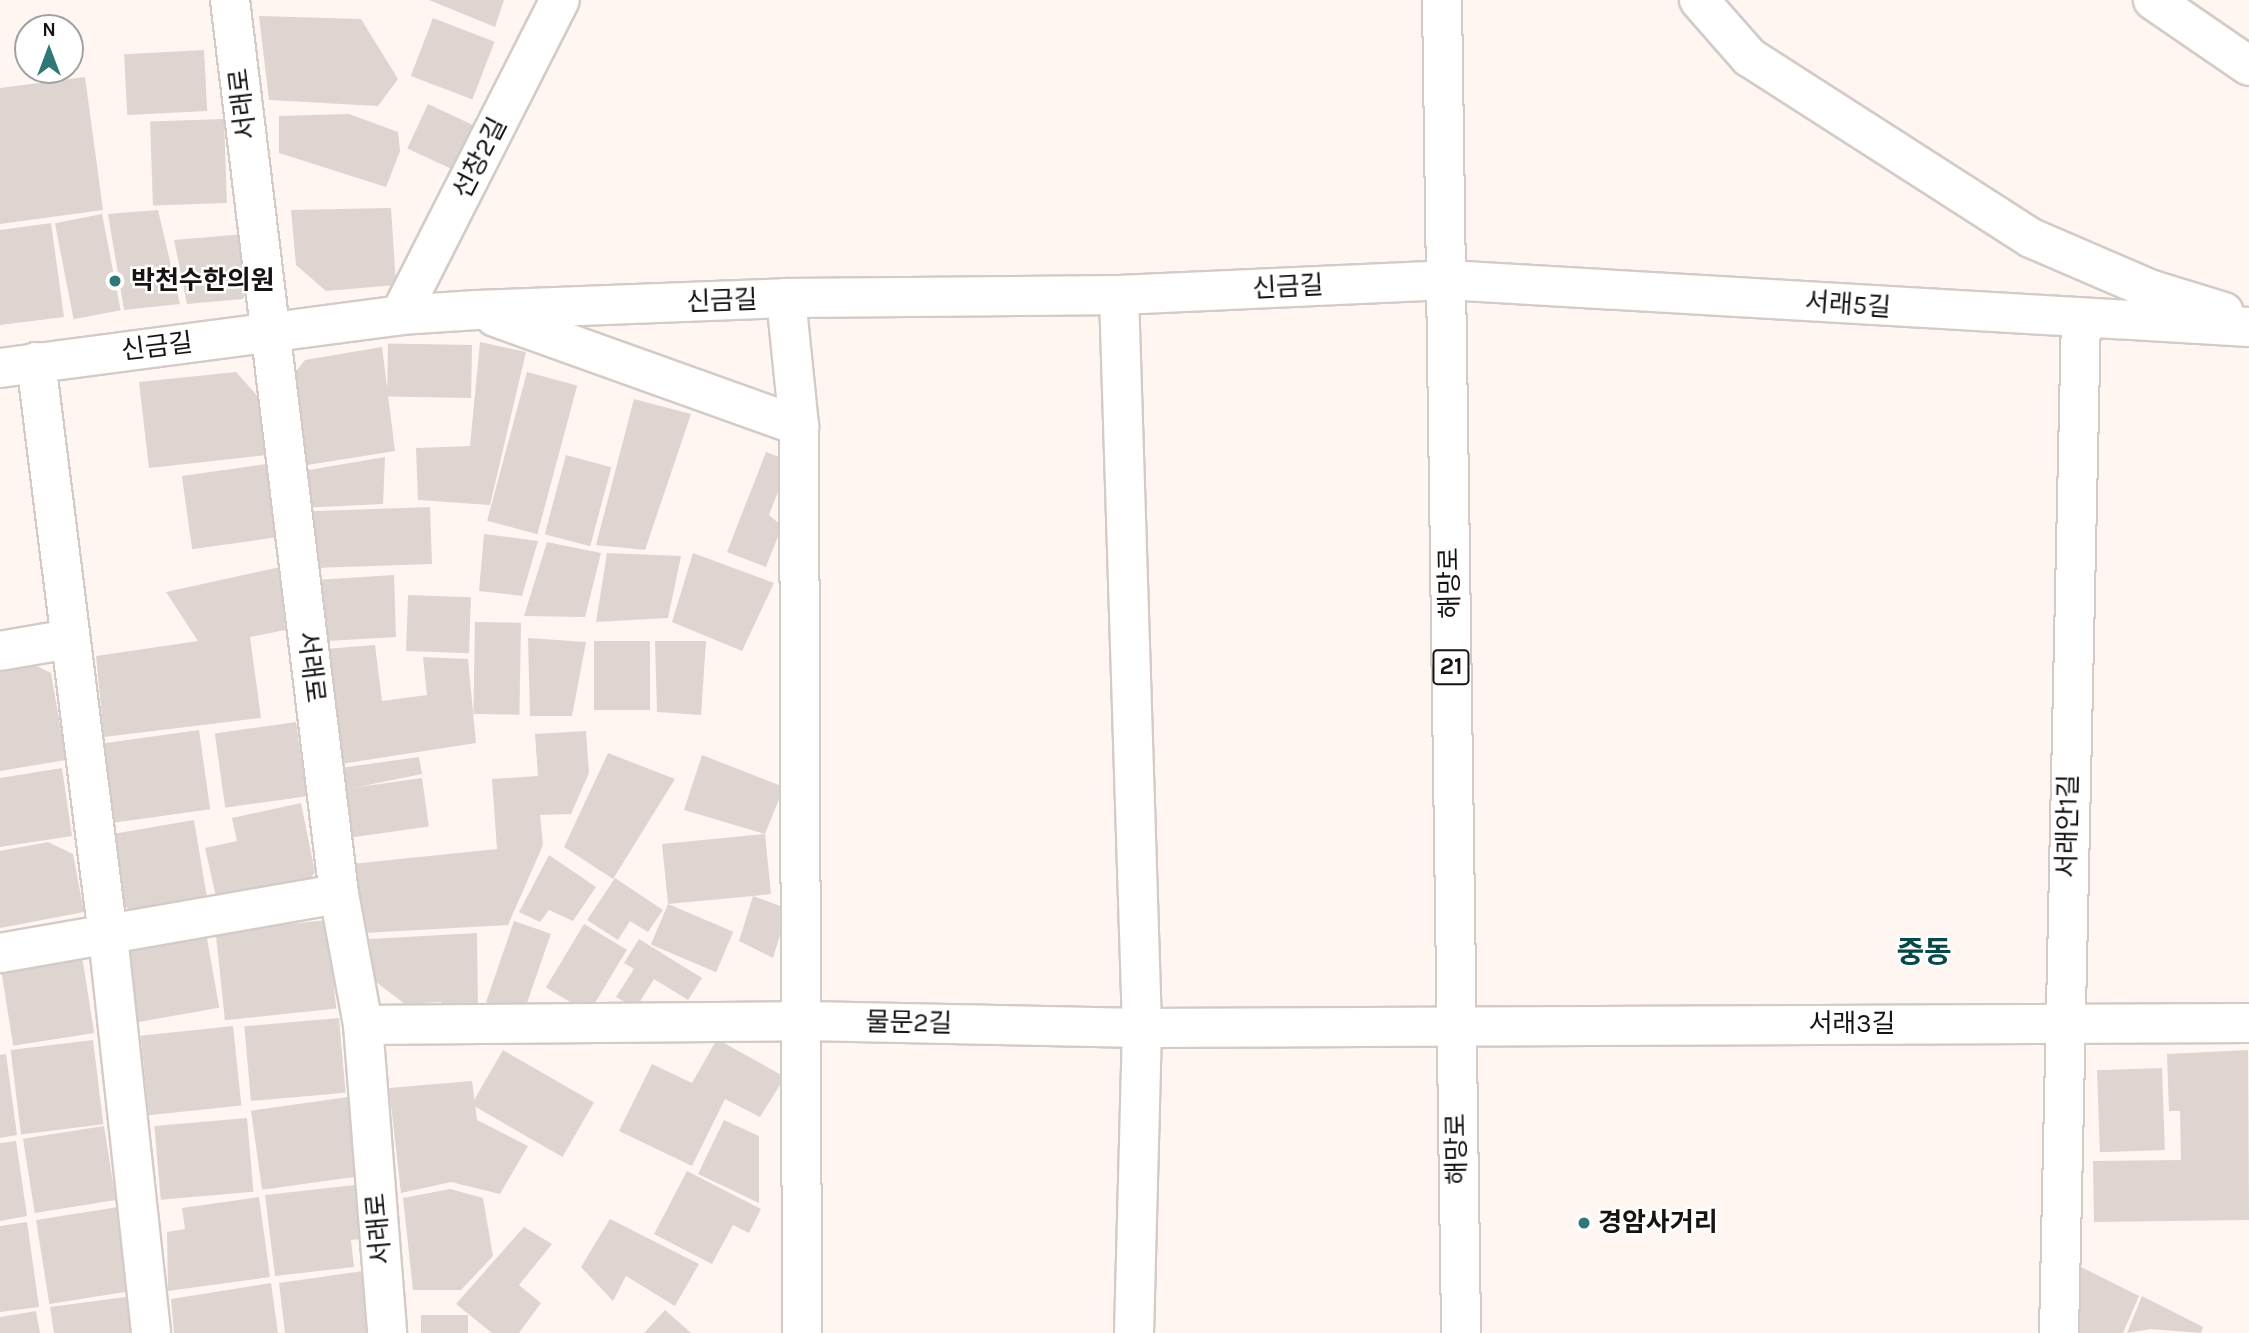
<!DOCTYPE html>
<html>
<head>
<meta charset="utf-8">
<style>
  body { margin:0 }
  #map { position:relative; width:2249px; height:1333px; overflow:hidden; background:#fff5f1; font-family:Karla,"Noto Sans KR",sans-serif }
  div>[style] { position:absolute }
  .building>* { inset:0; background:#ded5d0; transform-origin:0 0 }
  .roads { filter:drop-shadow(2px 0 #d4cbc7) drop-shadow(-2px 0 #d4cbc7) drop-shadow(0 2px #d4cbc7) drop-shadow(0 -2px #d4cbc7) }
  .minor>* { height:38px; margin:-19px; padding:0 19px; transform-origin:19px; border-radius:19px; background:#fff }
  .major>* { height:38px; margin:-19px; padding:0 19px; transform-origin:19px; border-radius:19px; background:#fff }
  .dots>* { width:19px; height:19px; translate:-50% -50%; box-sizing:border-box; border:4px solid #fff; border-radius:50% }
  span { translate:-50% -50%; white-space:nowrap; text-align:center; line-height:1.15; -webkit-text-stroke:5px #fff; paint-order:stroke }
  .shield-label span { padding:2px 5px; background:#fff; border:2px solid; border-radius:5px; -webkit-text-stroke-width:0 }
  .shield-label { font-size:24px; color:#161312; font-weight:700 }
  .street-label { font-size:26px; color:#161312 }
  .poi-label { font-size:26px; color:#161312; font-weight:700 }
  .left { translate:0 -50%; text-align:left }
  .quarter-label { font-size:30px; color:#064948; font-weight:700 }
  .north { position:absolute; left:14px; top:14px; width:70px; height:70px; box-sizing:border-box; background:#fff; border:2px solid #a2a1a0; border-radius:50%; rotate:0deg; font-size:19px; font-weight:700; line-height:28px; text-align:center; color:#161312 }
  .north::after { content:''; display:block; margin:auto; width:24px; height:32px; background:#2f7877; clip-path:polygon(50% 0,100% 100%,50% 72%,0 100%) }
</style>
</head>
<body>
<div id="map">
  <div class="building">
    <div style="clip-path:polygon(429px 0,504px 0,495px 27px)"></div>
    <div style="clip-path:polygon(259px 16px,361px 19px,398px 79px,378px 106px,269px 100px)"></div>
    <div style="left:433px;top:18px;width:66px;height:62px;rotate:21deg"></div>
    <div style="left:204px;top:50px;width:61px;height:80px;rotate:87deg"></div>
    <div style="clip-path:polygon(85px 77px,103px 210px,0 224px,0 88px)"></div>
    <div style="left:428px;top:104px;width:56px;height:49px;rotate:25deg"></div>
    <div style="clip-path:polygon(349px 114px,398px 132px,400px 151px,386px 187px,279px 153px,279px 116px)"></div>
    <div style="left:224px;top:119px;width:84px;height:74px;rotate:88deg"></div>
    <div style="clip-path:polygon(391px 208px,396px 285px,326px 291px,296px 265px,291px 210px)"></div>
    <div style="clip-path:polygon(158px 210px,180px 304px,124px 310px,108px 214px)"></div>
    <div style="left:102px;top:214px;width:98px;height:48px;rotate:79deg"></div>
    <div style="clip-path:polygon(51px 223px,64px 317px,0 325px,0 230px)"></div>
    <div style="clip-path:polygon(245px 234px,251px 283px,243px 299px,187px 304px,174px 240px)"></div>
    <div style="clip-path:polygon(480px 342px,526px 352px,490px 505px,418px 500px,416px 448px,470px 446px)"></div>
    <div style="left:472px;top:345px;width:53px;height:84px;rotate:91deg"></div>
    <div style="clip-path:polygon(382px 347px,395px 451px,295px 467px,285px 385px,305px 360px)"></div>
    <div style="clip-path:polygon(236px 372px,262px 401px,268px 455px,149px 468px,139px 382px)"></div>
    <div style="left:527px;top:372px;width:52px;height:154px;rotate:15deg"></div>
    <div style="clip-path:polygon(634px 399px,691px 414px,645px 550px,596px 545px)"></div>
    <div style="clip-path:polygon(766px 452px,790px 461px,769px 515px,782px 526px,766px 567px,727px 552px)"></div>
    <div style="left:566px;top:455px;width:47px;height:82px;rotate:15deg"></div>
    <div style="clip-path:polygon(385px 457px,383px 504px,300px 508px,297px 472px)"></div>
    <div style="left:267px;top:464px;width:74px;height:86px;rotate:82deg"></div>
    <div style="left:430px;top:507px;width:57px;height:126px;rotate:88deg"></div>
    <div style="clip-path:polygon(484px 534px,538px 541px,522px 596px,479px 591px)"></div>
    <div style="clip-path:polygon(547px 542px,601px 553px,585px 617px,524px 616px)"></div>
    <div style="clip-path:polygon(607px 553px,681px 556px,668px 618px,596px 622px)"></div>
    <div style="clip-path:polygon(693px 553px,774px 583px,742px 651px,672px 622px)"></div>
    <div style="clip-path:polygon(280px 567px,285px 630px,250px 637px,261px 718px,104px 737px,96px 656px,198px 641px,166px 592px)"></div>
    <div style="clip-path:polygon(394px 575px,396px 637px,328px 641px,314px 580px)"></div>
    <div style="left:408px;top:595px;width:63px;height:56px;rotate:2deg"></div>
    <div style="left:475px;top:622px;width:46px;height:92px;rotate:1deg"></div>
    <div style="clip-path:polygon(528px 638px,586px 642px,572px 716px,530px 716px)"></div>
    <div style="left:650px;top:641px;width:69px;height:56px;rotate:90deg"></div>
    <div style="clip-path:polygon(655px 641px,706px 641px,701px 715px,657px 712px)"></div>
    <div style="clip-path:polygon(375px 645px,382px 701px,427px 695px,423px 657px,468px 659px,476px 743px,341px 764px,325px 649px)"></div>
    <div style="clip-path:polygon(28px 662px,51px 673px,66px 760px,0 771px,0 666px)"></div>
    <div style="left:296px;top:722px;width:75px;height:82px;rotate:82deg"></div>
    <div style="left:199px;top:730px;width:80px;height:105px;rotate:82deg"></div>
    <div style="clip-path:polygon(586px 731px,589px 773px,571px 814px,540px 815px,543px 845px,508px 925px,364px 933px,351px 864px,497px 849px,492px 779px,538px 776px,535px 734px)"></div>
    <div style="clip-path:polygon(608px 753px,675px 779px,613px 879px,564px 847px)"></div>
    <div style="clip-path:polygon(702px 755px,784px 787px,765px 834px,771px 894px,753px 896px,788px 909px,773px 958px,739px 941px,753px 896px,668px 904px,662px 844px,765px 834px,684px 810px)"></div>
    <div style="clip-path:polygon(419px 757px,422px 774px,343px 790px,340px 768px)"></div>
    <div style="clip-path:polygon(62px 768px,72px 836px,0 847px,0 778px)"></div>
    <div style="left:422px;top:778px;width:49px;height:82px;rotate:82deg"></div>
    <div style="clip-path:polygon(301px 803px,315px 872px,304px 888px,218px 906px,205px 848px,237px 841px,232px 818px)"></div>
    <div style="clip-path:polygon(194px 820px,208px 904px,135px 917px,116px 895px,107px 835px)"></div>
    <div style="clip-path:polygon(48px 842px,73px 854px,84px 912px,0 928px,0 851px)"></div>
    <div style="clip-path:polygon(549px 855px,596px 887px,573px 921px,549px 910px,540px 922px,519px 912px)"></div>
    <div style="clip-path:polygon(615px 878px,663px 910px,648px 932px,630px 921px,618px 940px,587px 920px)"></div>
    <div style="left:668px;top:904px;width:71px;height:44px;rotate:23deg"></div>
    <div style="left:327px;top:920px;width:89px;height:112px;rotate:84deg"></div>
    <div style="left:514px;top:921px;width:39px;height:86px;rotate:19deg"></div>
    <div style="left:584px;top:924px;width:50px;height:74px;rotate:31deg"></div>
    <div style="left:205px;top:927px;width:82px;height:86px;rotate:80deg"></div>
    <div style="clip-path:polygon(477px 933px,478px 1014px,441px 1016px,441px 1002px,405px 1004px,376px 982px,369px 939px)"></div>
    <div style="clip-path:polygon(639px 939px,702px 978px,688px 1000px,654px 979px,636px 1008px,616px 997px,634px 969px,624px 963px)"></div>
    <div style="left:81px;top:950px;width:84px;height:82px;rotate:81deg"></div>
    <div style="left:339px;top:1018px;width:75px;height:95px;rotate:85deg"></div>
    <div style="left:233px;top:1026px;width:80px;height:93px;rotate:84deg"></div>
    <div style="clip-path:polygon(717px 1039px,785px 1077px,760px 1117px,725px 1099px,692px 1166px,619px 1131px,652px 1064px,692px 1083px)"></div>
    <div style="left:93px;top:1040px;width:85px;height:83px;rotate:83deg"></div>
    <div style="left:503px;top:1050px;width:105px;height:63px;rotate:30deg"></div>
    <div style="clip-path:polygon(2248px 1050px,2249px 1220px,2094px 1222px,2093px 1161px,2181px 1160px,2180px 1111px,2169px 1111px,2167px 1054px)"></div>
    <div style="clip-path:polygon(6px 1054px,17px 1135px,0 1138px,0 1055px)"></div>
    <div style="left:2162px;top:1068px;width:82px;height:65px;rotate:88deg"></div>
    <div style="clip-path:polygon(472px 1081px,477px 1120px,528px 1146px,500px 1194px,451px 1182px,401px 1193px,389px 1088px)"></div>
    <div style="left:348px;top:1097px;width:80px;height:98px;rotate:82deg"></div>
    <div style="left:247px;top:1118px;width:74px;height:93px;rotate:85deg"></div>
    <div style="clip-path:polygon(724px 1120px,759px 1136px,759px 1203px,698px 1174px)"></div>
    <div style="left:104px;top:1126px;width:75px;height:82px;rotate:81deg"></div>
    <div style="clip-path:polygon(16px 1141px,27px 1216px,0 1221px,0 1143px)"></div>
    <div style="clip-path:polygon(687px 1171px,761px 1209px,749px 1233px,733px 1225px,712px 1264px,654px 1234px)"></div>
    <div style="clip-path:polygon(364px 1184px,370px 1238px,351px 1240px,354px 1267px,275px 1276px,265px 1195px)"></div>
    <div style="clip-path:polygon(450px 1189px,483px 1198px,493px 1256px,461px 1290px,413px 1290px,403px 1198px)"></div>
    <div style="clip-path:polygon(259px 1197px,270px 1277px,168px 1291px,167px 1232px,185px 1229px,182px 1208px)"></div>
    <div style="left:118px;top:1207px;width:85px;height:83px;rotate:81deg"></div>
    <div style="clip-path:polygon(610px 1219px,699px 1264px,675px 1306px,626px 1276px,613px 1301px,581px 1267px)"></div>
    <div style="clip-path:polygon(27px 1222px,39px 1307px,0 1312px,0 1226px)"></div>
    <div style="clip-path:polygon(524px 1227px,552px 1244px,519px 1285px,541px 1303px,519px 1333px,492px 1333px,456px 1304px)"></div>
    <div style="clip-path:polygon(2079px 1266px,2139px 1296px,2123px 1333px,2077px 1333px)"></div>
    <div style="clip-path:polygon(363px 1271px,372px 1333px,285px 1333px,279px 1283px)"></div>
    <div style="clip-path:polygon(271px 1283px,278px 1333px,174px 1333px,171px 1299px)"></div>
    <div style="clip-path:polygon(133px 1296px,138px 1333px,54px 1333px,50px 1307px)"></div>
    <div style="clip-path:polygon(2142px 1296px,2203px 1327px,2201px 1333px,2151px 1329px,2127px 1333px)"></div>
    <div style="clip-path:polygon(665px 1310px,691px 1333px,644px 1333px)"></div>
    <div style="clip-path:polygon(36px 1311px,40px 1333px,0 1333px,0 1317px)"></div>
    <div style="left:468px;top:1315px;width:18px;height:47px;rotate:90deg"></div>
  </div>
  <div class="roads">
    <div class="minor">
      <div style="left:230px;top:0;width:901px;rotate:83.05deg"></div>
      <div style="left:339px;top:894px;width:133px;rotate:79.6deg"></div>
      <div style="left:363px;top:1025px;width:309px;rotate:85.5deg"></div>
      <div style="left:1699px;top:0;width:76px;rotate:48.7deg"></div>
      <div style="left:1749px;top:57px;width:335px;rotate:32.7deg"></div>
      <div style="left:2031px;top:238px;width:132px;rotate:23.3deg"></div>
      <div style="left:2152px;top:290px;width:75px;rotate:17deg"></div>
      <div style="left:2153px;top:0;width:116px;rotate:34.5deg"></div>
      <div style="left:1119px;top:295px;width:733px;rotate:88.2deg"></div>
      <div style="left:1142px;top:1028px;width:305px;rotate:91.5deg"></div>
      <div style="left:786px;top:298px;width:129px;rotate:84.2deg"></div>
      <div style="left:799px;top:426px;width:907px;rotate:89.81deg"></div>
      <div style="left:400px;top:315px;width:353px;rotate:-63.1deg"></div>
      <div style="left:495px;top:317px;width:323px;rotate:19.7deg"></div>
      <div style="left:36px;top:362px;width:578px;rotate:82.85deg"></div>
      <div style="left:108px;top:936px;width:399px;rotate:83.8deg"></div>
      <div style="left:0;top:368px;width:403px;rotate:-7.5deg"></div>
      <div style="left:400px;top:315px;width:77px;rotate:-3.7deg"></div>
      <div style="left:477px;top:310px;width:309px;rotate:-2.2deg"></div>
      <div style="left:786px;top:298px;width:333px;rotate:-0.5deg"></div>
      <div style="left:1119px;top:295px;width:328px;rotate:-2.6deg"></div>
      <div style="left:1447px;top:280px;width:803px;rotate:3.35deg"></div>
      <div style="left:0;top:651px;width:71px;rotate:-9.7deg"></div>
      <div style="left:0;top:953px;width:344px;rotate:-9.9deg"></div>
      <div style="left:363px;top:1025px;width:440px;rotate:-0.5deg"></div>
      <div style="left:803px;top:1021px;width:339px;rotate:1.2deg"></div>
      <div style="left:1142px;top:1028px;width:1107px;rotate:-0.26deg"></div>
      <div style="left:2059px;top:1333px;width:1013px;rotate:-88.76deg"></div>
    </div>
    <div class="major">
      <div style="left:1442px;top:0;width:1333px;rotate:89.18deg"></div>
    </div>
  </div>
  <div class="dots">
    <div style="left:115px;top:281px;background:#2f7877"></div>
    <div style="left:1584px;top:1223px;background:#2f7877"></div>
  </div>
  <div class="shield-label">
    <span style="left:1451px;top:667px">21</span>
  </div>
  <div class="street-label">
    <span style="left:243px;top:104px;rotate:-97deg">서래로</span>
    <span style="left:480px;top:158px;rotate:-63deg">선창2길</span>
    <span style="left:1288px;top:287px;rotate:-3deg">신금길</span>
    <span style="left:722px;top:301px;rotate:-2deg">신금길</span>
    <span style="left:1848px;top:305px;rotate:4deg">서래5길</span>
    <span style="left:157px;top:347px;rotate:-7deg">신금길</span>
    <span style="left:1450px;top:583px;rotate:-91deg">해망로</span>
    <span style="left:311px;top:667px;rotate:83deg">서래로</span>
    <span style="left:2068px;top:826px;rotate:-89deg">서래안1길</span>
    <span style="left:909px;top:1023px;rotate:1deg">물문2길</span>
    <span style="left:1852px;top:1024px">서래3길</span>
    <span style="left:1457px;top:1149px;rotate:-91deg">해망로</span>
    <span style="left:379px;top:1229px;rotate:-95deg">서래로</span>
  </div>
  <div class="poi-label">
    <span class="left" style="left:131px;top:281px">박천수한의원</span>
    <span class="left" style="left:1598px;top:1223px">경암사거리</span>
  </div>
  <div class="quarter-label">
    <span style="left:1924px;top:952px">중동</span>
  </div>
  <div class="north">N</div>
</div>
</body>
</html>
